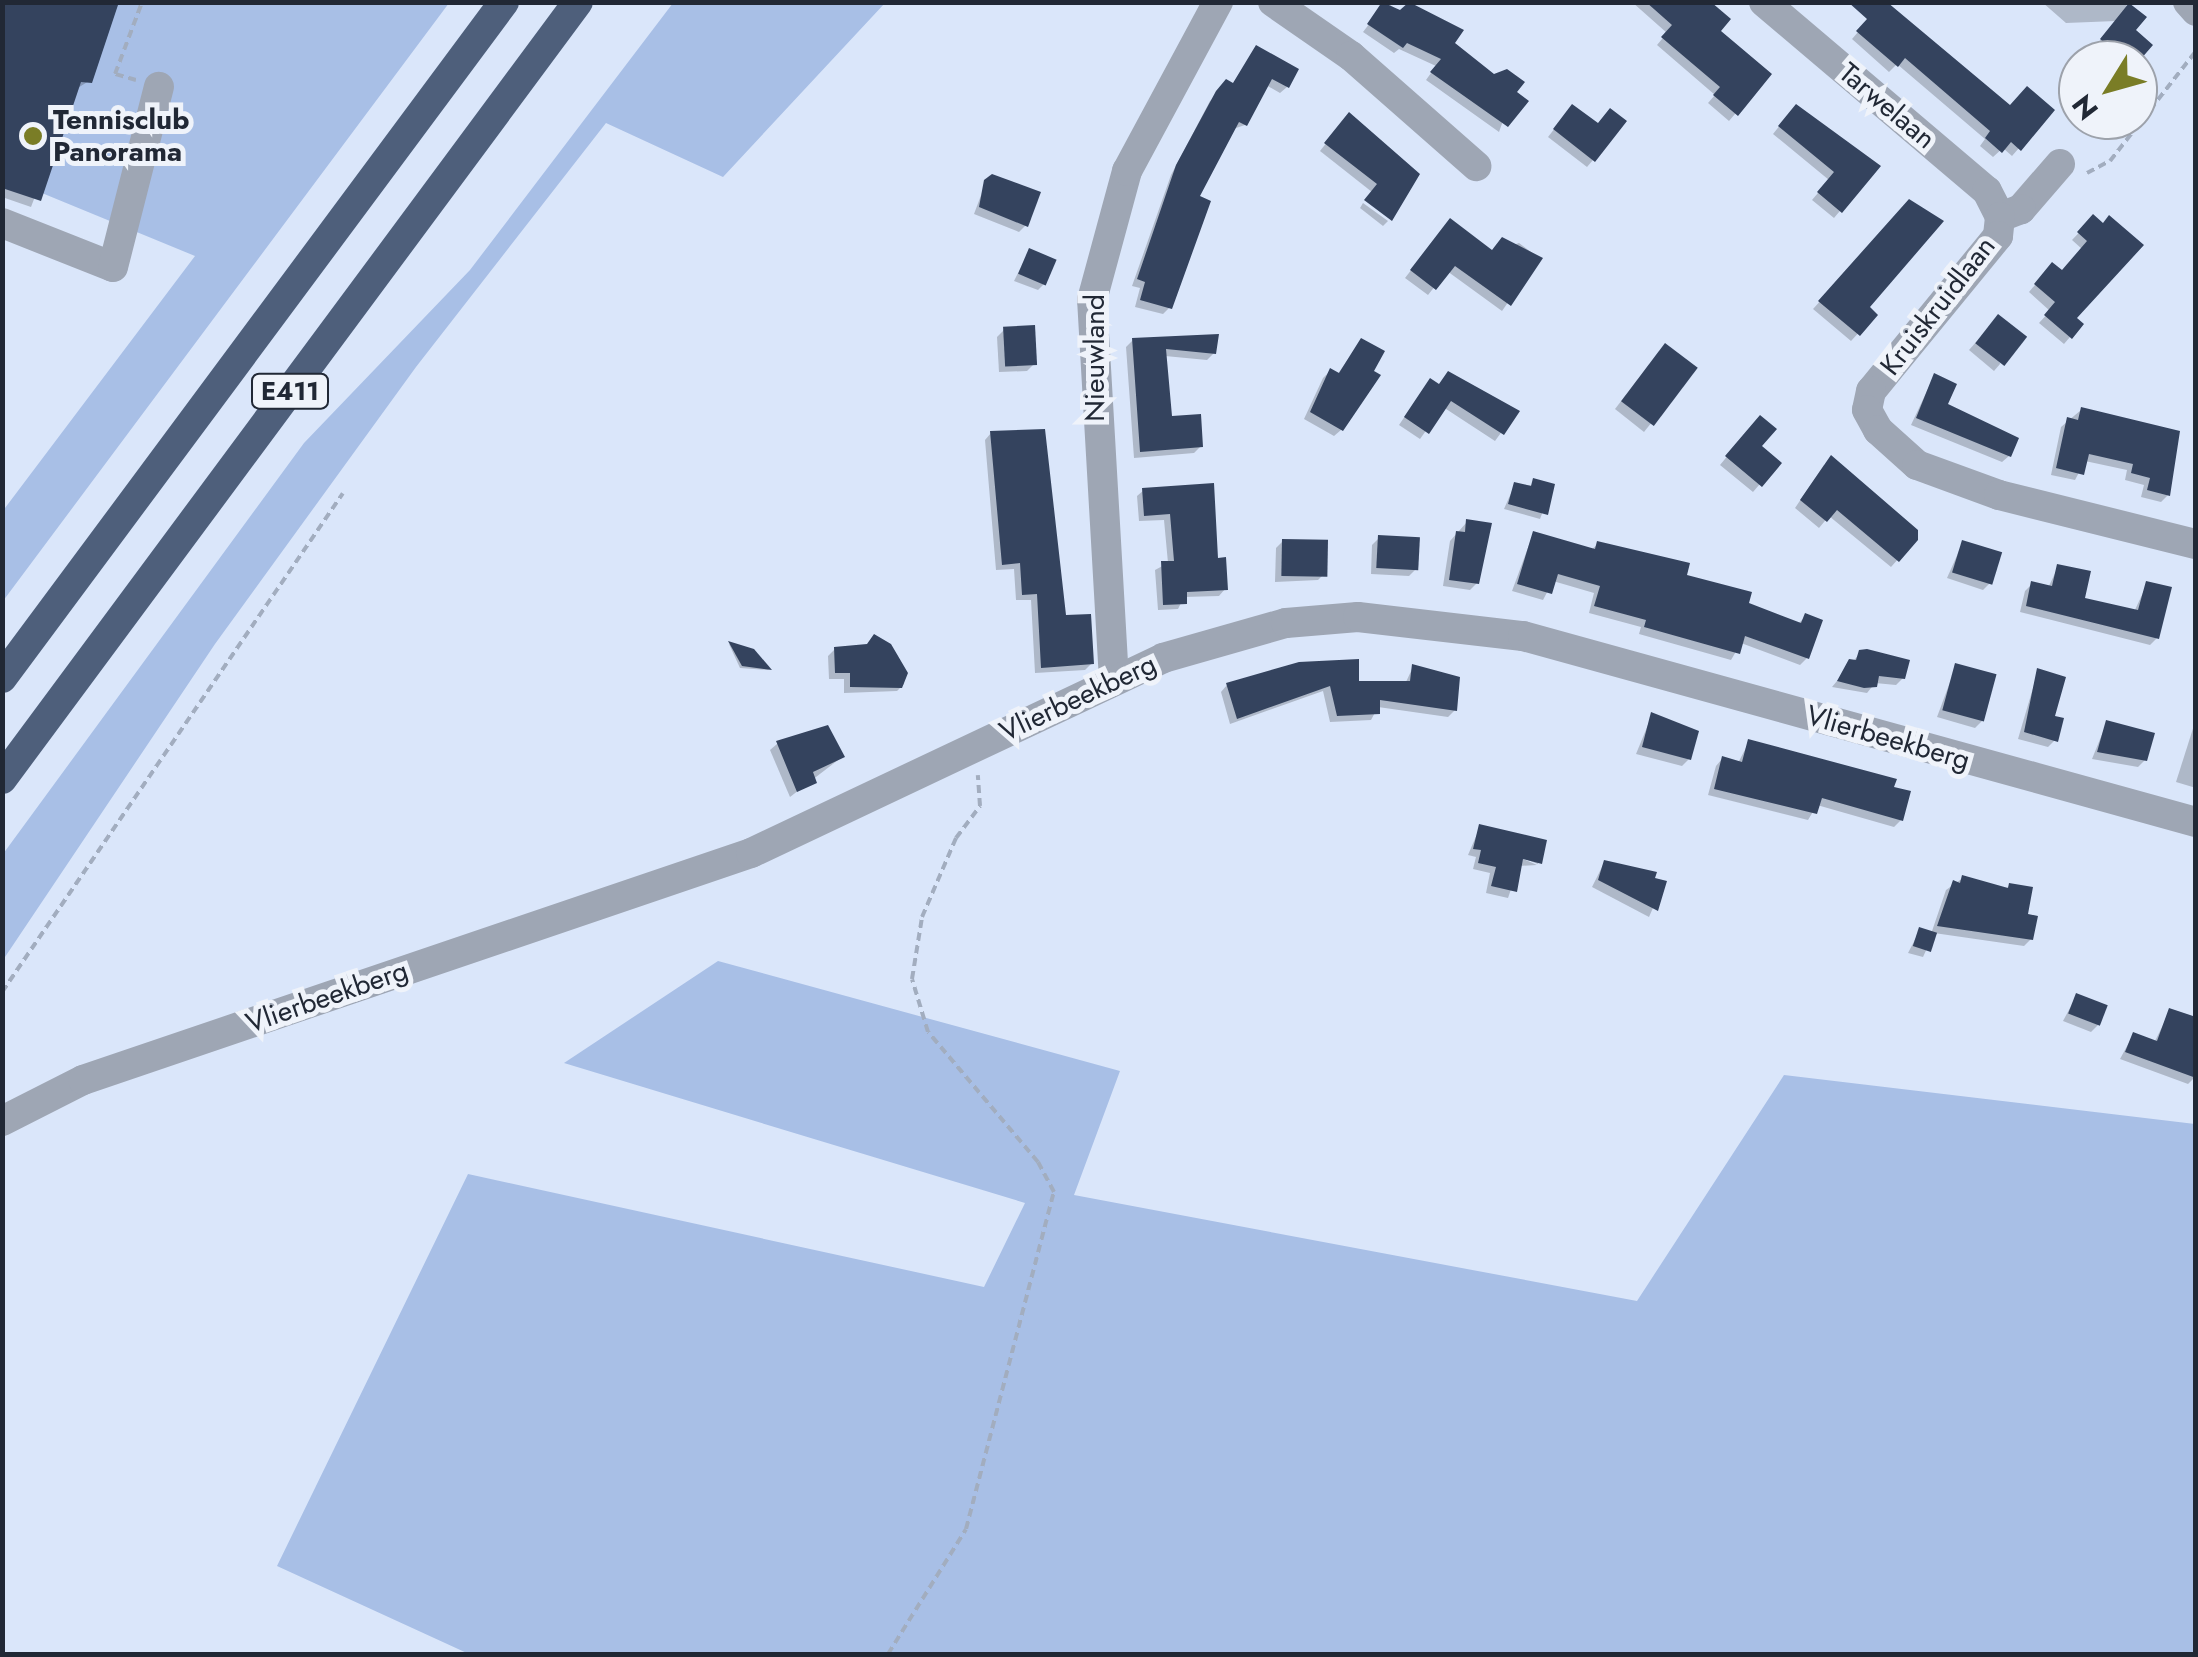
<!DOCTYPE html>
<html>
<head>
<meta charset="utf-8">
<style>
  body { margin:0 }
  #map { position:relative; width:2198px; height:1657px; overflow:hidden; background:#dae6fa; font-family:Jost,sans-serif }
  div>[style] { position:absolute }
  .green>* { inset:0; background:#a8bfe6 }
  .shadow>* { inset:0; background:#0003 }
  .building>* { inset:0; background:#34435e; transform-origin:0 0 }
  .path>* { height:4px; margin-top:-2px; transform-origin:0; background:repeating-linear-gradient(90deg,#a2adbf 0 8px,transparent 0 13px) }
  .minor>* { height:30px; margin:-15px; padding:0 15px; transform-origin:15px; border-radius:15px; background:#9ea6b4 }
  .highway>* { height:30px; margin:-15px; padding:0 15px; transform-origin:15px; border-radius:15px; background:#4e5f7b }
  .dots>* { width:28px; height:28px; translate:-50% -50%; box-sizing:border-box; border:5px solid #eff3fa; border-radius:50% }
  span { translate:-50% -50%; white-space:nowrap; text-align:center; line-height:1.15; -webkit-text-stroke:10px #eff3fa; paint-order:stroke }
  .shield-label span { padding:2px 8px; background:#eff3fa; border:2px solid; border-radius:8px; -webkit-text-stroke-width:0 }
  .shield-label { font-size:25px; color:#212835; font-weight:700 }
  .street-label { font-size:28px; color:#212835 }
  .poi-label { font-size:28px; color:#212835; font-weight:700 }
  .left { translate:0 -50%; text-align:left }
  .frame { position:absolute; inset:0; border:5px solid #212835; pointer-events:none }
  .north { position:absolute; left:2058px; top:40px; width:100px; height:100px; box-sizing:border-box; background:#eff3fa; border:2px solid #9da2ab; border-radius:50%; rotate:233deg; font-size:28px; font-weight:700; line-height:40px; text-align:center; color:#212835 }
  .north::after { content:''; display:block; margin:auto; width:35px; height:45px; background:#7a7d26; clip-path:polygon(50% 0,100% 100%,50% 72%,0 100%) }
</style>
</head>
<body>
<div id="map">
  <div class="green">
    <div style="clip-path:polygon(3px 3px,449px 3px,3px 601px,2px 512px,195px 256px,3px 177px)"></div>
    <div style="clip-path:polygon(673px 3px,885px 3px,723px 177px,606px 123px,416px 367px,215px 644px,3px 960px,3px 854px,304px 443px,470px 270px)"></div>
    <div style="clip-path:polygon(718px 961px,1120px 1071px,1074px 1195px,1637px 1301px,1784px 1075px,2195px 1124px,2195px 1654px,469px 1654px,277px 1566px,468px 1174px,984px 1287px,1025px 1203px,564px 1063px)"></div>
  </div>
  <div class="shadow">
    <div style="clip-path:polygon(2px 2px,89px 81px,76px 89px,31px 207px,2px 197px)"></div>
    <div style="clip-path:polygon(1386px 2px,1513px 93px,1499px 132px,1426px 80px,1436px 66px,1399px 49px,1394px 53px,1363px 32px)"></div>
    <div style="clip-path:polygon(1632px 2px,1704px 2px,1718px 31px,1769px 74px,1729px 121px,1708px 103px,1715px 95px,1657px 45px,1667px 33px)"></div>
    <div style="clip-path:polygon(2042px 2px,2122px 2px,2143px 18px,2133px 31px,2137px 60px,2110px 60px,2095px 47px,2116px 21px,2066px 23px)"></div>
    <div style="clip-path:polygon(1877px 10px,2009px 108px,2052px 110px,2012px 156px,2003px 148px,1993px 157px,1980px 146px,1985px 139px,1897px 64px,1889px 72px,1852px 39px)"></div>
    <div style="clip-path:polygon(1257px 48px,1287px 87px,1280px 93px,1266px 85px,1245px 125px,1233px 129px,1196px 198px,1170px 307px,1163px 314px,1135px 307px,1140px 288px,1132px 286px,1171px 175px,1210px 101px,1232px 85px)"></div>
    <div style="clip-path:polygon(1566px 114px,1593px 160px,1587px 167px,1548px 137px)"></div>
    <div style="clip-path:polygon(1789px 114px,1877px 167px,1834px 218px,1812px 200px,1829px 180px,1773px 134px)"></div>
    <div style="clip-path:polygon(1343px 122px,1417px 175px,1372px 192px,1320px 151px)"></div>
    <div style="clip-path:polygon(986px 182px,1026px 225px,1019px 232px,974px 214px)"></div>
    <div style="clip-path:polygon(1910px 202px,1866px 308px,1875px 315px,1851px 341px,1813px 309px)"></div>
    <div style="clip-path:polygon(1363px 203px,1388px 221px,1383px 226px,1360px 208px)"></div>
    <div style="clip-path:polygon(2093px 218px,2070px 337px,2064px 344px,2039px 323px,2050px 311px,2029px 292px,2046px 272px,2062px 273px,2082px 249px,2072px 240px)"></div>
    <div style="clip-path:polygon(1444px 228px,1491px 253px,1519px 243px,1539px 258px,1502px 311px,1447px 271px,1428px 295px,1405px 278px)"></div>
    <div style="clip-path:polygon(1029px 251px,1045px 283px,1038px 290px,1014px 281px)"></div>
    <div style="clip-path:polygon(1992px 324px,2000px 364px,1994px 371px,1969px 350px)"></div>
    <div style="clip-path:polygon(1004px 330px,1034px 364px,1027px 371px,999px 372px,997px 337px)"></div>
    <div style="clip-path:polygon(1133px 340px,1214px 353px,1207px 360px,1165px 356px,1170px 419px,1201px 446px,1194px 453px,1134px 458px,1126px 347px)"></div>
    <div style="clip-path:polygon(1361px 341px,1341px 430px,1334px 436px,1304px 419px,1323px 378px,1330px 371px,1337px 375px)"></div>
    <div style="clip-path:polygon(1658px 353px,1694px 369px,1644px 432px,1615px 409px)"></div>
    <div style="clip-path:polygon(1448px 374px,1516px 412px,1495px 441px,1443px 407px,1420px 439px,1399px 425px,1424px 388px,1438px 386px)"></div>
    <div style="clip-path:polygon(1934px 376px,1945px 405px,2009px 456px,2002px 462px,1911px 425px)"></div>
    <div style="clip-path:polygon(2081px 410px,2168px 495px,2161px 502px,2141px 497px,2144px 485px,2125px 480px,2127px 470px,2085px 461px,2075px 480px,2051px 475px,2061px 427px)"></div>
    <div style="clip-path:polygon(1753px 425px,1759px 447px,1778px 463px,1753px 492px,1720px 465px)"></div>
    <div style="clip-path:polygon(1043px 431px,1064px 617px,1092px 663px,1085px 670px,1035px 673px,1031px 600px,1016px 600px,1014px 569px,996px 570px,985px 440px,991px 433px)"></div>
    <div style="clip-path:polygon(1824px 465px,1916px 539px,1891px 567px,1829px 516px,1819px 528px,1795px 508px)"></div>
    <div style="clip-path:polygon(1515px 484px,1552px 487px,1540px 519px,1504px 509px)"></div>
    <div style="clip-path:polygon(1211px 486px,1216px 560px,1225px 589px,1219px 596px,1184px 597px,1178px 609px,1158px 610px,1155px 570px,1168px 563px,1164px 520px,1139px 521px,1137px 496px,1144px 490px)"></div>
    <div style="clip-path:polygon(1467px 522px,1477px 583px,1470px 590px,1443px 586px,1450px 541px)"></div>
    <div style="clip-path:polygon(1533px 534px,1591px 550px,1598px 544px,1798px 624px,1806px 616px,1807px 658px,1800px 665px,1741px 643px,1731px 660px,1639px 634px,1641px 627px,1589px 613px,1594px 593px,1553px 581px,1543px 600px,1512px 591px)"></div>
    <div style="clip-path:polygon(1379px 538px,1416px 569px,1409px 576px,1371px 574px,1372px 545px)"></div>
    <div style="clip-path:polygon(1283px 541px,1325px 573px,1318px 580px,1275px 582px,1276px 548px)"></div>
    <div style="clip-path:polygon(1963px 542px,1990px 583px,1983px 590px,1947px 578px)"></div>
    <div style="clip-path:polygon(2058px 567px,2082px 599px,2134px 612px,2147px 584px,2157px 638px,2150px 645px,2020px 612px,2025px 591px,2032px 584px,2048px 588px)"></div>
    <div style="clip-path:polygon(729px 644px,752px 651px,769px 670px,740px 668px)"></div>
    <div style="clip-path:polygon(835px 649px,905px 673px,904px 684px,897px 691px,844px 693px,844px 679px,829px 679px,828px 656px)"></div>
    <div style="clip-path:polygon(1860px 653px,1903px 678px,1896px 685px,1875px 683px,1867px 693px,1832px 687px)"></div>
    <div style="clip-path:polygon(1956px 666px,1982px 721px,1975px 728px,1937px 717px)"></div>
    <div style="clip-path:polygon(1413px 667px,1455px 710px,1448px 717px,1378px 707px,1371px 720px,1330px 722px,1323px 691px,1230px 724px,1221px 692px,1227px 685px,1405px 684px)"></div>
    <div style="clip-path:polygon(2038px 671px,2055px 740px,2048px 747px,2018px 739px)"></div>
    <div style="clip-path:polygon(1652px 715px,1689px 759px,1682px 766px,1636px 754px)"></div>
    <div style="clip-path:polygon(2196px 719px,2196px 788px,2176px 782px)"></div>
    <div style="clip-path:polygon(2107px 722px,2145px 760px,2138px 767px,2092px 759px)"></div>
    <div style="clip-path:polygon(1749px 742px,1891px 788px,1901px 820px,1894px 827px,1817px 805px,1808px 820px,1708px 795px,1716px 766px,1722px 759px,1738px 763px)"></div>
    <div style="clip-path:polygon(777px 744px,842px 757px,790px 797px,770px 750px)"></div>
    <div style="clip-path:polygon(1480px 827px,1544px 842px,1538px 864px,1512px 854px,1537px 865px,1519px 866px,1508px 898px,1486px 893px,1490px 873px,1473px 869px,1476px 857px,1468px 855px)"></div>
    <div style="clip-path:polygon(1604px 863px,1664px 883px,1649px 917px,1592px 887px)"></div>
    <div style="clip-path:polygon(1963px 878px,2005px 890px,2010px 885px,2031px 939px,2024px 946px,1934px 933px,1923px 957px,1908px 953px,1920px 930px,1931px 934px,1946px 890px)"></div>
    <div style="clip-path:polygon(2077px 995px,2098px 1025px,2091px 1032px,2063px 1021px)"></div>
    <div style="clip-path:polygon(2170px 1011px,2195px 1077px,2188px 1084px,2120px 1059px,2133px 1035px,2154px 1043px)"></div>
  </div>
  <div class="building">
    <div style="clip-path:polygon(2px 2px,119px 2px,92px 83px,81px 82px,41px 201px,2px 188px)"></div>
    <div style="clip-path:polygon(1382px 2px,1400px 10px,1409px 2px,1464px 30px,1455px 43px,1494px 74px,1507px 69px,1525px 82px,1517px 92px,1529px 101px,1508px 127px,1430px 72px,1441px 59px,1407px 43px,1403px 48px,1367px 24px)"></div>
    <div style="clip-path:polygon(1646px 2px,1711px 2px,1731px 19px,1721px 31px,1772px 74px,1738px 116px,1713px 95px,1720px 87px,1661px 37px,1672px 25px)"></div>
    <div style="clip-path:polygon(1848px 2px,1887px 2px,2010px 105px,2027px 86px,2055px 110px,2021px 151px,2011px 142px,2002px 153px,1985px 138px,1990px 131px,1905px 58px,1898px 67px,1856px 31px,1867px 19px)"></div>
    <div style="clip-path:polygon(2129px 3px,2147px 17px,2136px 30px,2153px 45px,2140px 60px,2124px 60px,2100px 39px)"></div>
    <div style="clip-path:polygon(1256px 45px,1299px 69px,1289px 88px,1272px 79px,1247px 126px,1239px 122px,1200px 196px,1211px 201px,1172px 309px,1140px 300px,1145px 282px,1137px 279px,1176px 165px,1216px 91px,1226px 79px,1233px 83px)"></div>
    <div style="clip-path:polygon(1572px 104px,1598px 123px,1610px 108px,1627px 121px,1595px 162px,1553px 129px)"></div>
    <div style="clip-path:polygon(1796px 104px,1881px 166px,1842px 213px,1817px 192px,1834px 172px,1778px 126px)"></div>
    <div style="clip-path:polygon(1349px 112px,1420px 174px,1392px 221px,1364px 200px,1377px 184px,1324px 143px)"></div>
    <div style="clip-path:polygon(992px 174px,1041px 192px,1028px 227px,979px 207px,984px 180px)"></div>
    <div style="clip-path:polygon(1909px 199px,1944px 221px,1870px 307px,1878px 315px,1860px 336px,1818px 301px)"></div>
    <div style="clip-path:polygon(2093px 214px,2103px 223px,2109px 215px,2144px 245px,2077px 318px,2084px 324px,2072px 339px,2044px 315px,2055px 302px,2034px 284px,2052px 262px,2062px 270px,2087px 241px,2077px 232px)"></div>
    <div style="clip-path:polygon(1450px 218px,1492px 250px,1502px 237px,1543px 258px,1511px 306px,1455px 266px,1436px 290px,1410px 270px)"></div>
    <div style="left:1029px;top:248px;width:30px;height:28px;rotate:23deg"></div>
    <div style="left:1998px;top:314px;width:37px;height:37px;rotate:38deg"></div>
    <div style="left:1035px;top:325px;width:40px;height:32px;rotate:87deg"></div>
    <div style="clip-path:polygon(1219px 334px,1216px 354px,1166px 349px,1172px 416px,1201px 414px,1203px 447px,1140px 452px,1132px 338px)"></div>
    <div style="clip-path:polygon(1361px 338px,1385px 351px,1374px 371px,1381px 375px,1343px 431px,1310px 412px,1330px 368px,1339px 373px)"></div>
    <div style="left:1665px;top:343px;width:41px;height:73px;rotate:37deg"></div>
    <div style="clip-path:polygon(1448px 371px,1520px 411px,1504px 435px,1451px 401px,1429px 434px,1404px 417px,1430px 378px,1439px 384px)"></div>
    <div style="clip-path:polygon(1934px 373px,1957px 384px,1948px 404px,2019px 438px,2011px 457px,1916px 418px)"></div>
    <div style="clip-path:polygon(2081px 407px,2180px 431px,2170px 496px,2147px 490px,2150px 478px,2131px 473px,2133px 464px,2089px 454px,2084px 475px,2056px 468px,2067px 417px,2078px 420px)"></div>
    <div style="clip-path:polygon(1760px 415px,1777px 429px,1762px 446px,1782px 463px,1762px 487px,1725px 456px)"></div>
    <div style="clip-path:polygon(1045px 429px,1066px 615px,1091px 614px,1094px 664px,1041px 668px,1037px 594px,1022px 595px,1020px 563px,1002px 565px,990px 431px)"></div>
    <div style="clip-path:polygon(1831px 455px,1918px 530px,1918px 540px,1899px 562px,1837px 510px,1827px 522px,1800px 500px)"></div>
    <div style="clip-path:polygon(1533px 478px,1555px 484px,1548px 515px,1508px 504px,1514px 482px,1531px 486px)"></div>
    <div style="clip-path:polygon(1214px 483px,1218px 558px,1226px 557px,1228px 590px,1187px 592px,1187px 604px,1163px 605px,1161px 561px,1174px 561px,1170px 514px,1144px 516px,1142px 488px)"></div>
    <div style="clip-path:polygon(1466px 519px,1492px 523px,1479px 584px,1449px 580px,1456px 531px,1465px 532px)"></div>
    <div style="clip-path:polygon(1533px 531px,1595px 549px,1597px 541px,1690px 563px,1687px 575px,1752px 592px,1749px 603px,1801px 623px,1805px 613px,1823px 620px,1809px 659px,1745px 636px,1740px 654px,1644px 627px,1646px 620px,1594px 606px,1600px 586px,1558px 574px,1552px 594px,1517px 584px)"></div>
    <div style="left:1378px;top:535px;width:42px;height:33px;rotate:3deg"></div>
    <div style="left:1282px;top:539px;width:46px;height:37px;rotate:1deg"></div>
    <div style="left:1962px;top:540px;width:42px;height:34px;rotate:17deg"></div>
    <div style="clip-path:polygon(2057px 564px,2091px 571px,2085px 598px,2138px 610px,2146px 581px,2172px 587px,2159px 639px,2026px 606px,2031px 581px,2052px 586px)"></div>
    <div style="clip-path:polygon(874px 634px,891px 644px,908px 673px,902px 688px,850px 687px,850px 673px,835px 673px,834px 647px,867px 644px)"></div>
    <div style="clip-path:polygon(728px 641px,754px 649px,772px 670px,742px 666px)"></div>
    <div style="clip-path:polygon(1867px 649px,1910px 660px,1905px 679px,1879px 676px,1877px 687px,1864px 688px,1837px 681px,1849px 659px,1856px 660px,1859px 650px)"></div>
    <div style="clip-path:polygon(1359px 659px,1359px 681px,1410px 681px,1412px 664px,1460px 677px,1457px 711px,1380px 700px,1380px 714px,1337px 716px,1330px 686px,1237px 719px,1226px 683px,1299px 662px)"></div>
    <div style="left:1955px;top:663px;width:43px;height:49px;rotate:15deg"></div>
    <div style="clip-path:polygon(2037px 668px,2066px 677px,2055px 716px,2064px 718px,2058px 742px,2024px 732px)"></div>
    <div style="clip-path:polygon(1651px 712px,1699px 731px,1691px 760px,1642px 747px)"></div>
    <div style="clip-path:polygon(2106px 720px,2155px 733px,2147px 761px,2097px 752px)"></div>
    <div style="clip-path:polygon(828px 725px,845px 757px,813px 772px,817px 783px,797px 792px,776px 741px)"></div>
    <div style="clip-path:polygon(1748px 739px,1897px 779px,1894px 787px,1911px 791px,1903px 821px,1822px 798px,1817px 814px,1714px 789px,1722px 756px,1742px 762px)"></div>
    <div style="clip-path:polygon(1479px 824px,1547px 840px,1542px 864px,1523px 859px,1517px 892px,1491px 886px,1496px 867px,1478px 863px,1481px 850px,1473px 849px)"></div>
    <div style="clip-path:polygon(1604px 860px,1657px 872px,1655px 878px,1667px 881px,1658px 911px,1598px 880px)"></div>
    <div style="clip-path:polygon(1962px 875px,2008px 888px,2009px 883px,2033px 887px,2028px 914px,2038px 916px,2033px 940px,1937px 926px,1953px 880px,1960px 883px)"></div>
    <div style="left:1919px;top:927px;width:19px;height:20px;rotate:18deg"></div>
    <div style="left:2076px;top:993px;width:34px;height:22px;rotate:21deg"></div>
    <div style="clip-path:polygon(2169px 1008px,2196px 1017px,2196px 1078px,2125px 1052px,2133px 1032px,2157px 1041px)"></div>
  </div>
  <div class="path">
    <div style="left:136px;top:80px;width:22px;rotate:-164deg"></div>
    <div style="left:115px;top:74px;width:77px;rotate:-69.4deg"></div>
    <div style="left:2087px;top:173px;width:26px;rotate:-28deg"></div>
    <div style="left:2110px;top:161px;width:140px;rotate:-52deg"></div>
    <div style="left:2px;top:992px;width:604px;rotate:-55.65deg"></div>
    <div style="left:888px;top:1654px;width:147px;rotate:-58deg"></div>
    <div style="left:966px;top:1529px;width:348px;rotate:-75.4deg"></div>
    <div style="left:1054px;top:1192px;width:34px;rotate:-118deg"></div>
    <div style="left:1038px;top:1162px;width:170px;rotate:-130.2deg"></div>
    <div style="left:928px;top:1032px;width:55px;rotate:-106.8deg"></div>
    <div style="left:912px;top:979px;width:63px;rotate:-80.8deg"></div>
    <div style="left:922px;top:917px;width:86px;rotate:-66.7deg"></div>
    <div style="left:956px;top:838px;width:40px;rotate:-53deg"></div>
    <div style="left:980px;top:806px;width:31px;rotate:-94deg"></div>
  </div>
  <div class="minor">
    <div style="left:1273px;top:2px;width:95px;rotate:34.7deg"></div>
    <div style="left:1351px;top:56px;width:167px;rotate:41.3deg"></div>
    <div style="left:1764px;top:2px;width:292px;rotate:40.3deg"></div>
    <div style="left:1987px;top:191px;width:29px;rotate:63deg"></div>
    <div style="left:2188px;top:2px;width:12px;rotate:48deg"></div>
    <div style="left:2060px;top:164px;width:60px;rotate:130.9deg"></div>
    <div style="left:2021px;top:209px;width:22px;rotate:159deg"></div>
    <div style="left:2000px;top:217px;width:19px;rotate:96deg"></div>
    <div style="left:1998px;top:236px;width:200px;rotate:129.3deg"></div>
    <div style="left:1871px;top:391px;width:19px;rotate:102deg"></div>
    <div style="left:1867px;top:410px;width:23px;rotate:61deg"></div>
    <div style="left:1878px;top:430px;width:52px;rotate:41.9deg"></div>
    <div style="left:1917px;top:465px;width:87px;rotate:20.1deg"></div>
    <div style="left:1999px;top:495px;width:203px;rotate:14deg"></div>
    <div style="left:2px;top:223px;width:119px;rotate:21.6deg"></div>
    <div style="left:113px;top:267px;width:186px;rotate:-75.7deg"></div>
    <div style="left:1114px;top:680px;width:381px;rotate:-93.3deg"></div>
    <div style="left:1092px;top:300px;width:134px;rotate:-74.8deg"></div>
    <div style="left:1127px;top:171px;width:192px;rotate:-61.7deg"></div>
    <div style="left:2px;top:1121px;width:91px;rotate:-26.8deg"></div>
    <div style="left:83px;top:1080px;width:706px;rotate:-18.77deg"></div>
    <div style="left:751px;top:853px;width:456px;rotate:-25.3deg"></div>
    <div style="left:1163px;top:658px;width:128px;rotate:-15.9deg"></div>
    <div style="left:1286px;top:623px;width:72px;rotate:-4.8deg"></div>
    <div style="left:1358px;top:617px;width:166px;rotate:6.6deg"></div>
    <div style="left:1523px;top:636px;width:698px;rotate:15.45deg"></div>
  </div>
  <div class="highway">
    <div style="left:2px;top:678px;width:842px;rotate:-53.4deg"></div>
    <div style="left:2px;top:779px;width:967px;rotate:-53.45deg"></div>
  </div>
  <div class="dots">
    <div style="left:33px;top:136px;background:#7a7d26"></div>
  </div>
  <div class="shield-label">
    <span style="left:290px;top:391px">E411</span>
  </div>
  <div class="street-label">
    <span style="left:1887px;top:106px;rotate:40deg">Tarwelaan</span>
    <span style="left:1938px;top:306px;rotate:-52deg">Kruiskruidlaan</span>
    <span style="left:1095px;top:358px;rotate:-90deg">Nieuwland</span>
    <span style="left:1078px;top:698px;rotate:-25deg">Vlierbeekberg</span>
    <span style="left:1888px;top:738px;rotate:16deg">Vlierbeekberg</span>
    <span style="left:327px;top:997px;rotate:-19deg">Vlierbeekberg</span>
  </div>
  <div class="poi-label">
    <span class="left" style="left:53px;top:136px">Tennisclub<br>Panorama</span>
  </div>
  <div class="frame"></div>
  <div class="north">N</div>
</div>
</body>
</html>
